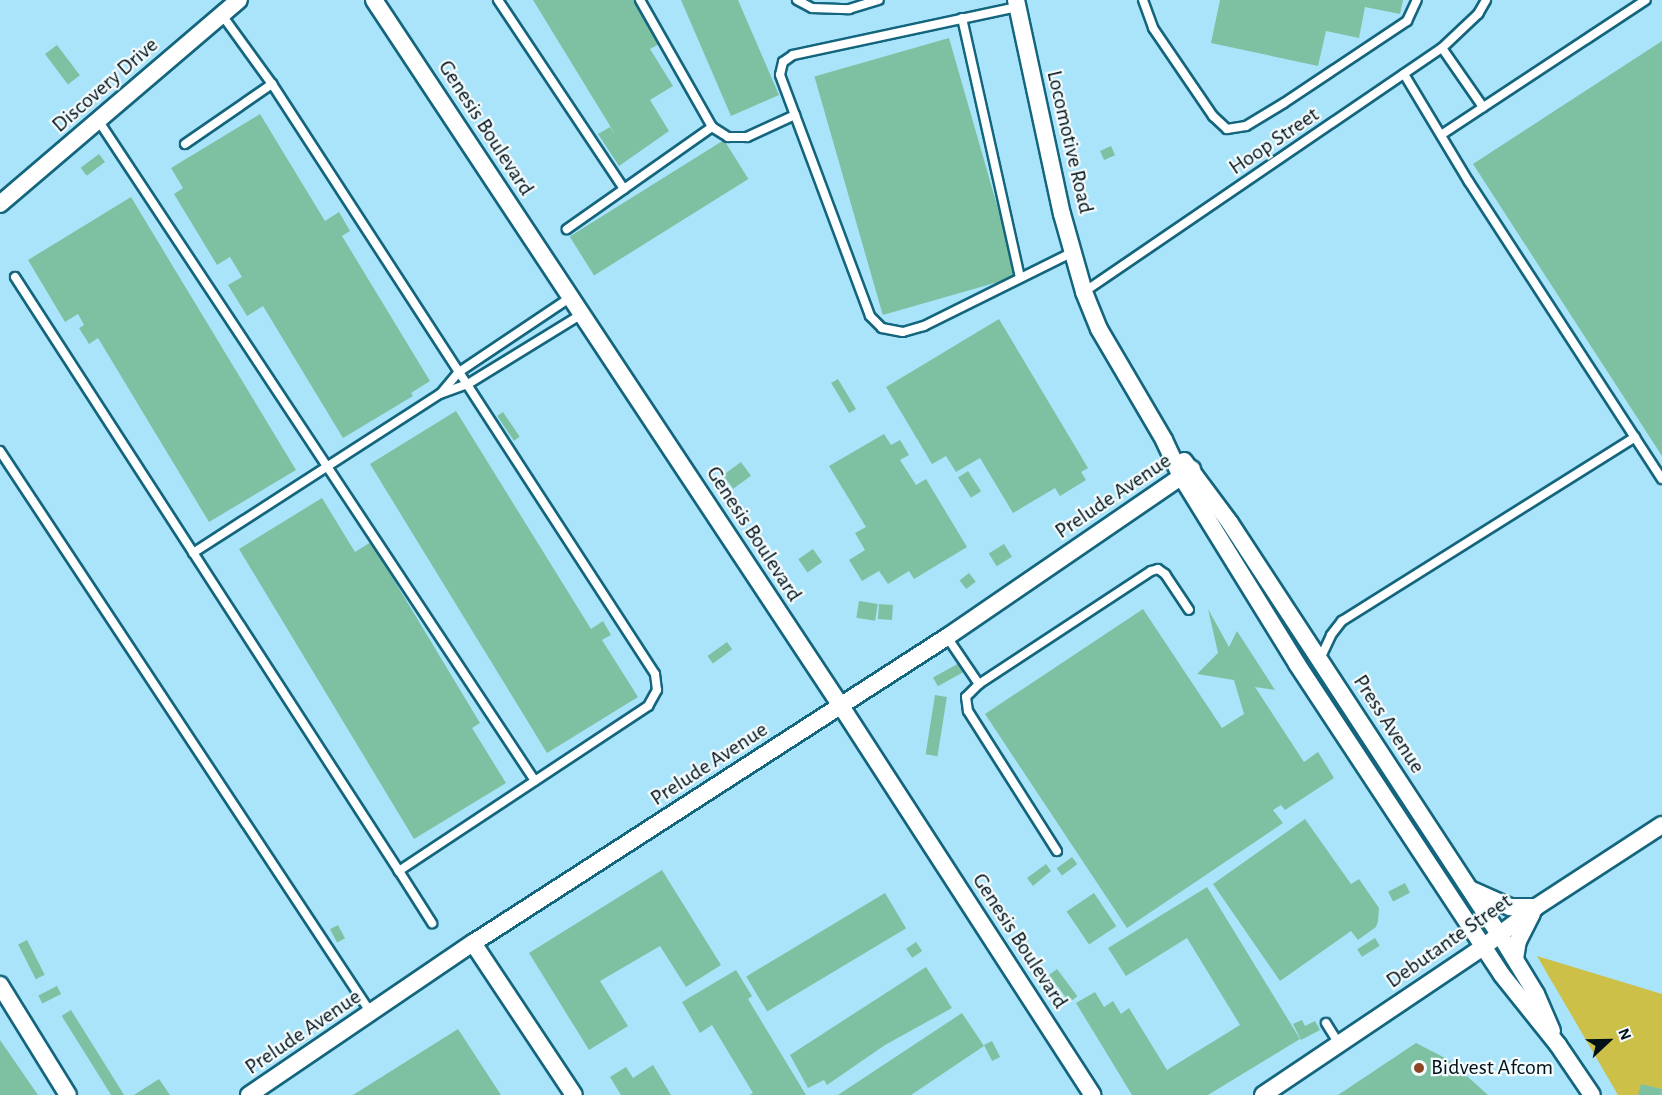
<!DOCTYPE html>
<html>
<head>
<meta charset="utf-8">
<style>
  body { margin:0 }
  #map { position:relative; width:1662px; height:1095px; overflow:hidden; background:#aae4fa; font-family:"Alegreya Sans",sans-serif }
  div>[style] { position:absolute }
  .green>* { inset:0; background:#ccc049 }
  .building>* { inset:0; background:#7ec1a2; transform-origin:0 0 }
  .roads { filter:drop-shadow(2px 0 #14657e) drop-shadow(-2px 0 #14657e) drop-shadow(0 2px #14657e) drop-shadow(0 -2px #14657e) }
  .service>* { height:8px; margin:-4px; padding:0 4px; transform-origin:4px; border-radius:4px; background:#fff }
  .minor>* { height:16px; margin:-8px; padding:0 8px; transform-origin:8px; border-radius:8px; background:#fff }
  .dots>* { width:16px; height:16px; translate:-50% -50%; box-sizing:border-box; border:3px solid #f5fcfe; border-radius:50% }
  span { translate:-50% -50%; white-space:nowrap; text-align:center; line-height:1.15; -webkit-text-stroke:4.5px #f5fcfe; paint-order:stroke }
  .street-label { font-size:22px; color:#001219 }
  .poi-label { font-size:22px; color:#001219 }
  .left { translate:0 -50%; text-align:left }
  .north { position:absolute; left:1578px; top:1011px; width:60px; height:60px; -webkit-text-stroke:4px #f5fcfe; paint-order:stroke; rotate:68deg; font-size:16px; font-weight:700; line-height:24px; text-align:center; color:#001219 }
  .north::after { content:''; display:block; margin:auto; width:21px; height:27px; background:#001219; clip-path:polygon(50% 0,100% 100%,50% 72%,0 100%) }
</style>
</head>
<body>
<div id="map">
  <div class="green">
    <div style="clip-path:polygon(1537px 956px,1662px 994px,1662px 1095px,1618px 1095px)"></div>
  </div>
  <div class="building">
    <div style="clip-path:polygon(533px 0,634px 0,661px 43px,650px 49px,673px 86px,650px 100px,669px 131px,619px 166px,598px 134px,610px 127px,615px 134px)"></div>
    <div style="clip-path:polygon(681px 0,738px 0,779px 95px,731px 116px)"></div>
    <div style="clip-path:polygon(1220px 0,1403px 0,1400px 14px,1365px 7px,1359px 38px,1326px 31px,1318px 66px,1211px 43px)"></div>
    <div style="left:949px;top:38px;width:248px;height:140px;rotate:74deg"></div>
    <div style="clip-path:polygon(1662px 41px,1662px 456px,1473px 164px)"></div>
    <div style="left:57px;top:45px;width:38px;height:15px;rotate:53deg"></div>
    <div style="clip-path:polygon(260px 114px,325px 221px,339px 212px,350px 231px,342px 236px,430px 381px,411px 393px,413px 396px,343px 438px,263px 306px,247px 316px,228px 285px,242px 277px,230px 257px,217px 265px,174px 194px,183px 188px,171px 168px)"></div>
    <div style="left:724px;top:140px;width:46px;height:182px;rotate:58deg"></div>
    <div style="left:1111px;top:146px;width:10px;height:12px;rotate:66deg"></div>
    <div style="left:99px;top:154px;width:10px;height:23px;rotate:53deg"></div>
    <div style="clip-path:polygon(131px 197px,296px 470px,209px 522px,98px 338px,89px 344px,79px 328px,84px 325px,78px 314px,65px 322px,28px 260px)"></div>
    <div style="clip-path:polygon(999px 319px,1088px 468px,1081px 472px,1086px 480px,1060px 496px,1055px 488px,1013px 513px,980px 458px,956px 472px,946px 456px,932px 464px,886px 387px)"></div>
    <div style="left:838px;top:379px;width:35px;height:8px;rotate:59deg"></div>
    <div style="clip-path:polygon(456px 411px,591px 629px,603px 621px,611px 635px,602px 640px,638px 697px,547px 753px,370px 464px)"></div>
    <div style="left:503px;top:412px;width:30px;height:7px;rotate:56deg"></div>
    <div style="clip-path:polygon(884px 434px,891px 445px,900px 440px,909px 455px,900px 460px,916px 485px,926px 479px,967px 547px,914px 579px,909px 571px,888px 584px,879px 571px,862px 581px,849px 560px,865px 550px,855px 533px,866px 527px,829px 466px)"></div>
    <div style="left:741px;top:462px;width:17px;height:22px;rotate:54deg"></div>
    <div style="left:968px;top:471px;width:24px;height:12px;rotate:57deg"></div>
    <div style="clip-path:polygon(322px 498px,355px 552px,371px 542px,480px 723px,472px 728px,506px 783px,414px 839px,239px 549px)"></div>
    <div style="left:1004px;top:544px;width:15px;height:18px;rotate:58deg"></div>
    <div style="left:813px;top:549px;width:16px;height:18px;rotate:55deg"></div>
    <div style="left:969px;top:573px;width:11px;height:12px;rotate:52deg"></div>
    <div style="left:859px;top:601px;width:19px;height:17px;rotate:9deg"></div>
    <div style="left:879px;top:604px;width:14px;height:15px;rotate:4deg"></div>
    <div style="clip-path:polygon(1143px 609px,1222px 728px,1244px 714px,1234px 680px,1197px 674px,1218px 653px,1208px 609px,1229px 647px,1237px 631px,1275px 690px,1255px 687px,1304px 762px,1318px 752px,1334px 778px,1285px 810px,1281px 805px,1273px 810px,1283px 823px,1127px 928px,985px 714px)"></div>
    <div style="left:727px;top:642px;width:9px;height:24px;rotate:54deg"></div>
    <div style="left:961px;top:662px;width:10px;height:32px;rotate:61deg"></div>
    <div style="left:935px;top:695px;width:12px;height:60px;rotate:9deg"></div>
    <div style="clip-path:polygon(1305px 819px,1351px 884px,1359px 879px,1379px 908px,1378px 921px,1376px 927px,1358px 940px,1351px 931px,1280px 981px,1213px 884px)"></div>
    <div style="left:1072px;top:857px;width:9px;height:19px;rotate:54deg"></div>
    <div style="clip-path:polygon(1046px 864px,1051px 871px,1033px 886px,1027px 878px)"></div>
    <div style="clip-path:polygon(662px 870px,721px 965px,686px 987px,660px 946px,600px 981px,628px 1026px,589px 1050px,529px 953px)"></div>
    <div style="left:1405px;top:883px;width:11px;height:19px;rotate:63deg"></div>
    <div style="clip-path:polygon(1207px 887px,1300px 1039px,1208px 1095px,1132px 1095px,1076px 1003px,1095px 992px,1104px 1007px,1113px 1001px,1121px 1014px,1129px 1008px,1167px 1070px,1240px 1025px,1187px 938px,1126px 976px,1108px 948px)"></div>
    <div style="left:885px;top:893px;width:41px;height:162px;rotate:59deg"></div>
    <div style="left:1094px;top:893px;width:40px;height:33px;rotate:56deg"></div>
    <div style="left:338px;top:925px;width:15px;height:9px;rotate:62deg"></div>
    <div style="left:1375px;top:938px;width:9px;height:21px;rotate:58deg"></div>
    <div style="left:27px;top:940px;width:39px;height:10px;rotate:63deg"></div>
    <div style="left:916px;top:942px;width:11px;height:12px;rotate:56deg"></div>
    <div style="clip-path:polygon(926px 967px,952px 1008px,885px 1045px,827px 1085px,824px 1080px,808px 1088px,790px 1055px)"></div>
    <div style="left:1057px;top:969px;width:34px;height:10px;rotate:53deg"></div>
    <div style="clip-path:polygon(736px 970px,752px 996px,748px 999px,806px 1095px,749px 1095px,753px 1093px,712px 1025px,700px 1033px,682px 1002px)"></div>
    <div style="left:57px;top:986px;width:9px;height:21px;rotate:63deg"></div>
    <div style="left:71px;top:1010px;width:101px;height:11px;rotate:58deg"></div>
    <div style="clip-path:polygon(962px 1013px,984px 1046px,911px 1095px,838px 1095px)"></div>
    <div style="clip-path:polygon(1302px 1020px,1305px 1026px,1315px 1021px,1320px 1030px,1301px 1040px,1293px 1024px)"></div>
    <div style="clip-path:polygon(458px 1029px,501px 1095px,353px 1095px)"></div>
    <div style="clip-path:polygon(0 1040px,38px 1095px,0 1095px)"></div>
    <div style="left:992px;top:1041px;width:18px;height:9px;rotate:63deg"></div>
    <div style="clip-path:polygon(1416px 1043px,1449px 1060px,1488px 1095px,1338px 1095px)"></div>
    <div style="clip-path:polygon(653px 1065px,671px 1095px,621px 1095px,610px 1077px,626px 1067px,633px 1078px)"></div>
    <div style="clip-path:polygon(159px 1079px,170px 1095px,134px 1095px)"></div>
    <div style="clip-path:polygon(1641px 1084px,1662px 1089px,1661px 1095px,1638px 1095px)"></div>
  </div>
  <div class="roads">
    <div class="service">
      <div style="left:498px;top:0;width:227px;rotate:56.3deg"></div>
      <div style="left:624px;top:189px;width:70px;rotate:144.9deg"></div>
      <div style="left:640px;top:0;width:146px;rotate:60.4deg"></div>
      <div style="left:712px;top:127px;width:19px;rotate:32deg"></div>
      <div style="left:728px;top:137px;width:19px"></div>
      <div style="left:747px;top:137px;width:53px;rotate:-24.6deg"></div>
      <div style="left:797px;top:0;width:17px;rotate:28deg"></div>
      <div style="left:812px;top:8px;width:37px;rotate:2deg"></div>
      <div style="left:849px;top:9px;width:31px;rotate:-17deg"></div>
      <div style="left:1143px;top:0;width:30px;rotate:70deg"></div>
      <div style="left:1153px;top:28px;width:107px;rotate:55.7deg"></div>
      <div style="left:1213px;top:116px;width:19px;rotate:43deg"></div>
      <div style="left:1227px;top:129px;width:19px;rotate:-9deg"></div>
      <div style="left:1246px;top:126px;width:44px;rotate:-31.2deg"></div>
      <div style="left:1284px;top:103px;width:148px;rotate:-33.7deg"></div>
      <div style="left:1407px;top:21px;width:23px;rotate:-65deg"></div>
      <div style="left:1017px;top:7px;width:229px;rotate:167.9deg"></div>
      <div style="left:793px;top:55px;width:12px;rotate:145deg"></div>
      <div style="left:783px;top:62px;width:13px;rotate:103deg"></div>
      <div style="left:780px;top:75px;width:257px;rotate:69.5deg"></div>
      <div style="left:870px;top:316px;width:17px;rotate:45deg"></div>
      <div style="left:882px;top:328px;width:21px;rotate:11deg"></div>
      <div style="left:903px;top:332px;width:22px;rotate:-16deg"></div>
      <div style="left:924px;top:326px;width:166px;rotate:-26.4deg"></div>
      <div style="left:222px;top:15px;width:85px;rotate:54.1deg"></div>
      <div style="left:272px;top:84px;width:703px;rotate:57.01deg"></div>
      <div style="left:655px;top:674px;width:16px;rotate:83deg"></div>
      <div style="left:657px;top:690px;width:18px;rotate:119deg"></div>
      <div style="left:648px;top:706px;width:299px;rotate:146.5deg"></div>
      <div style="left:399px;top:871px;width:62px;rotate:57.6deg"></div>
      <div style="left:962px;top:18px;width:266px;rotate:77.4deg"></div>
      <div style="left:1442px;top:48px;width:72px;rotate:55.2deg"></div>
      <div style="left:1404px;top:74px;width:126px;rotate:59deg"></div>
      <div style="left:1469px;top:182px;width:354px;rotate:57deg"></div>
      <div style="left:98px;top:120px;width:792px;rotate:56.53deg"></div>
      <div style="left:1441px;top:135px;width:245px;rotate:-33.4deg"></div>
      <div style="left:185px;top:144px;width:106px;rotate:-34.6deg"></div>
      <div style="left:624px;top:189px;width:108px;rotate:-35.2deg"></div>
      <div style="left:15px;top:277px;width:707px;rotate:57.12deg"></div>
      <div style="left:1084px;top:292px;width:433px;rotate:-34.3deg"></div>
      <div style="left:1442px;top:48px;width:50px;rotate:-43.4deg"></div>
      <div style="left:1478px;top:14px;width:16px;rotate:-60deg"></div>
      <div style="left:442px;top:392px;width:26px;rotate:-50deg"></div>
      <div style="left:459px;top:372px;width:135px;rotate:-33.8deg"></div>
      <div style="left:0;top:451px;width:673px;rotate:56.57deg"></div>
      <div style="left:193px;top:553px;width:294px;rotate:-32.8deg"></div>
      <div style="left:440px;top:394px;width:30px;rotate:-20deg"></div>
      <div style="left:468px;top:384px;width:134px;rotate:-31.6deg"></div>
      <div style="left:947px;top:637px;width:57px;rotate:55.8deg"></div>
      <div style="left:979px;top:684px;width:206px;rotate:-33.3deg"></div>
      <div style="left:1151px;top:571px;width:7px;rotate:-16deg"></div>
      <div style="left:1158px;top:569px;width:9px;rotate:36deg"></div>
      <div style="left:1165px;top:574px;width:43px;rotate:56.3deg"></div>
      <div style="left:1320px;top:659px;width:26px;rotate:-65deg"></div>
      <div style="left:1331px;top:635px;width:18px;rotate:-52deg"></div>
      <div style="left:1342px;top:621px;width:346px;rotate:-32.1deg"></div>
      <div style="left:979px;top:684px;width:18px;rotate:135deg"></div>
      <div style="left:966px;top:697px;width:14px;rotate:82deg"></div>
      <div style="left:968px;top:711px;width:166px;rotate:57.6deg"></div>
      <div style="left:1326px;top:1023px;width:25px;rotate:58deg"></div>
    </div>
    <div class="minor">
      <div style="left:374px;top:0;width:846px;rotate:56.52deg"></div>
      <div style="left:841px;top:706px;width:463px;rotate:57.1deg"></div>
      <div style="left:1016px;top:0;width:219px;rotate:77.9deg"></div>
      <div style="left:1062px;top:214px;width:81px;rotate:74.2deg"></div>
      <div style="left:1084px;top:292px;width:40px;rotate:68deg"></div>
      <div style="left:1099px;top:329px;width:129px;rotate:59.6deg"></div>
      <div style="left:1164px;top:440px;width:40px;rotate:65deg"></div>
      <div style="left:1181px;top:476px;width:221px;rotate:58.3deg"></div>
      <div style="left:1297px;top:664px;width:372px;rotate:56.6deg"></div>
      <div style="left:1502px;top:975px;width:90px;rotate:51.3deg"></div>
      <div style="left:1558px;top:1045px;width:60px;rotate:55.8deg"></div>
      <div style="left:0;top:204px;width:314px;rotate:-40.5deg"></div>
      <div style="left:1184px;top:461px;width:77px;rotate:53.4deg"></div>
      <div style="left:1230px;top:523px;width:493px;rotate:56.8deg"></div>
      <div style="left:1500px;top:935px;width:69px;rotate:58.6deg"></div>
      <div style="left:1536px;top:994px;width:40px;rotate:66.6deg"></div>
      <div style="left:1472px;top:890px;width:42px;rotate:24.1deg"></div>
      <div style="left:1510px;top:907px;width:26px"></div>
      <div style="left:473px;top:943px;width:182px;rotate:56.4deg"></div>
      <div style="left:1515px;top:959px;width:18px;rotate:-81deg"></div>
      <div style="left:1518px;top:941px;width:31px;rotate:-63deg"></div>
      <div style="left:0;top:985px;width:129px;rotate:58.3deg"></div>
      <div style="left:249px;top:1095px;width:271px;rotate:-34.2deg"></div>
      <div style="left:473px;top:943px;width:564px;rotate:-32.85deg"></div>
      <div style="left:947px;top:637px;width:297px;rotate:-34.4deg"></div>
      <div style="left:1263px;top:1095px;width:265px;rotate:-33.9deg"></div>
      <div style="left:1483px;top:947px;width:66px;rotate:-37deg"></div>
      <div style="left:1536px;top:907px;width:150px;rotate:-33.1deg"></div>
    </div>
  </div>
  <div class="dots">
    <div style="left:1419px;top:1068px;background:#8d4524"></div>
  </div>
  <div class="street-label">
    <span style="left:105px;top:85px;rotate:-41deg">Discovery Drive</span>
    <span style="left:486px;top:128px;rotate:57deg">Genesis Boulevard</span>
    <span style="left:1274px;top:141px;rotate:-34deg">Hoop Street</span>
    <span style="left:1070px;top:142px;rotate:77deg">Locomotive Road</span>
    <span style="left:1113px;top:496px;rotate:-34deg">Prelude Avenue</span>
    <span style="left:754px;top:534px;rotate:57deg">Genesis Boulevard</span>
    <span style="left:1389px;top:724px;rotate:57deg">Press Avenue</span>
    <span style="left:709px;top:764px;rotate:-33deg">Prelude Avenue</span>
    <span style="left:1020px;top:941px;rotate:57deg">Genesis Boulevard</span>
    <span style="left:1449px;top:941px;rotate:-35deg">Debutante Street</span>
    <span style="left:303px;top:1032px;rotate:-34deg">Prelude Avenue</span>
  </div>
  <div class="poi-label">
    <span class="left" style="left:1431px;top:1068px">Bidvest Afcom</span>
  </div>
  <div class="north">N</div>
</div>
</body>
</html>
